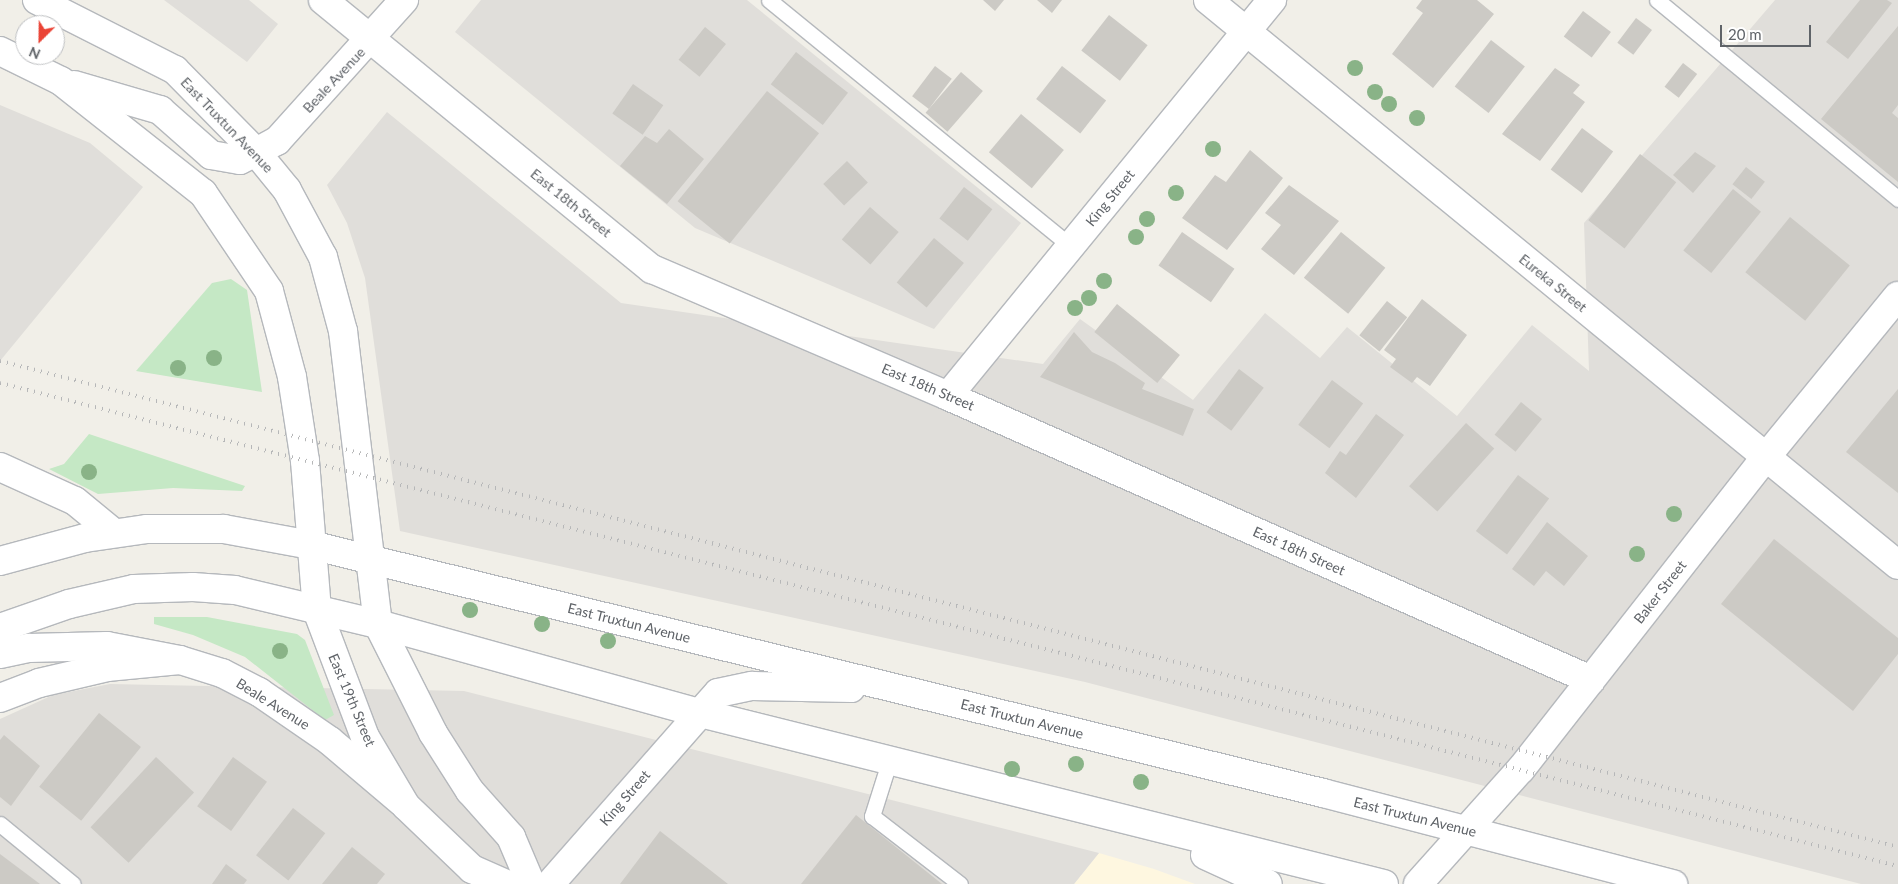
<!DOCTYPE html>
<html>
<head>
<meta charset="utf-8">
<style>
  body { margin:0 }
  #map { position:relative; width:1898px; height:884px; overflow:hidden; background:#f1efe8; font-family:Lato,sans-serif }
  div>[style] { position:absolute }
  .commercial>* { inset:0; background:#fef7e0 }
  .industrial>* { inset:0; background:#e0deda }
  .green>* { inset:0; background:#c5e8c5 }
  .building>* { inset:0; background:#cccac5; transform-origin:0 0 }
  .roads { filter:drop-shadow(1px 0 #b5b8bc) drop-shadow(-1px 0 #b5b8bc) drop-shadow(0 1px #b5b8bc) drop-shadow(0 -1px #b5b8bc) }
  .service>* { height:15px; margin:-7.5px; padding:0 7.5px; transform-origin:7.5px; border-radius:7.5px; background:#fff }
  .minor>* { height:28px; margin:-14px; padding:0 14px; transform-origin:14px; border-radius:14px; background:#fff }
  .tertiary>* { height:28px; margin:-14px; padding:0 14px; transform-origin:14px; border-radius:14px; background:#fff }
  .secondary>* { height:28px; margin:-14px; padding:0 14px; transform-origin:14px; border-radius:14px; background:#fff }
  .rail>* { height:4px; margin-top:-2px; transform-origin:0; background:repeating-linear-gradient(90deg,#b6b7b8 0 1px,transparent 0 7px) }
  .trees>* { width:16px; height:16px; margin:-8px; border-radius:50%; background:#89b387 }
  span { translate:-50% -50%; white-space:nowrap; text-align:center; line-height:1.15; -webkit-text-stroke:4px #fff; paint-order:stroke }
  .street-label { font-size:14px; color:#5f6368 }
  .north { position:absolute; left:15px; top:15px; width:50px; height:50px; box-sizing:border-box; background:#fff; border:1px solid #bfc1c3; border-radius:50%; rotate:203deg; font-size:14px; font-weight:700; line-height:20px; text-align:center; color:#5f6368 }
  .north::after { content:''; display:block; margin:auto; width:18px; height:22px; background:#ea4335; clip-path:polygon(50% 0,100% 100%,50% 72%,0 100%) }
  .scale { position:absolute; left:1720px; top:25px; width:91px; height:22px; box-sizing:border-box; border:2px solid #5f6368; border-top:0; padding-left:6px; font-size:15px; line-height:18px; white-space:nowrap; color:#5f6368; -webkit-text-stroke:4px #fff; paint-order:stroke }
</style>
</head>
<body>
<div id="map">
  <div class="commercial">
    <div style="clip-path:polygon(1099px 853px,1154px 869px,1195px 884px,1074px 884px)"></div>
  </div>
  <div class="industrial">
    <div style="clip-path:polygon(164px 0,249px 0,278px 24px,247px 62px)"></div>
    <div style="clip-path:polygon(481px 0,747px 0,1021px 223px,934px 329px,695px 228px,455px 32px)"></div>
    <div style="clip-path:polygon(1775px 0,1898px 0,1898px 884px,1861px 884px,1085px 682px,400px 531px,365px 278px,347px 223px,327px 185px,387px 112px,621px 303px,1043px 364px,1080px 319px,1193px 400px,1265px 313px,1320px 358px,1347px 327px,1457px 416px,1532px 325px,1589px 371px,1584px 223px)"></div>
    <div style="clip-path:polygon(0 105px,90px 143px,143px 187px,0 361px)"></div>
    <div style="clip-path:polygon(110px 684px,464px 691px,1099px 853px,1074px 884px,0 884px,0 719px,53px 695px)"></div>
  </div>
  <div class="green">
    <div style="clip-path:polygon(231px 279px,247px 290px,262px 392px,136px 371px,212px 283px)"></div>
    <div style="clip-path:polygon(89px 434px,245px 486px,242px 491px,173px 488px,98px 494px,49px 469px,64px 464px)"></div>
    <div style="clip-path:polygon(154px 617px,207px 617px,297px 634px,305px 640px,334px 715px,325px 720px,245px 657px,193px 635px,154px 624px)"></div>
  </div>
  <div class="building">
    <div style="clip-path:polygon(983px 0,1004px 0,995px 11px)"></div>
    <div style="clip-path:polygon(1037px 0,1062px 0,1052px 13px)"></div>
    <div style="clip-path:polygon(1422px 0,1477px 0,1494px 14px,1433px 88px,1392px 54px,1423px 13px,1416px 8px)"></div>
    <div style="clip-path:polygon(1860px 0,1887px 0,1892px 3px,1848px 59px,1826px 42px)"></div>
    <div style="left:1583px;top:11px;width:35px;height:32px;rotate:37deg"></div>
    <div style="left:1109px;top:15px;width:49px;height:45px;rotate:38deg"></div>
    <div style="left:1636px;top:18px;width:20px;height:31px;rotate:37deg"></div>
    <div style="clip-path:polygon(1898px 26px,1898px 105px,1892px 113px,1898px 118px,1898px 182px,1821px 119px)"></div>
    <div style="left:705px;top:27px;width:27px;height:42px;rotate:39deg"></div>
    <div style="left:1491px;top:40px;width:43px;height:59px;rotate:38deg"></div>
    <div style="left:796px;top:52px;width:66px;height:41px;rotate:38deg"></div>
    <div style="left:1683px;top:63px;width:18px;height:30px;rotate:38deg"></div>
    <div style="left:935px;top:66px;width:21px;height:38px;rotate:37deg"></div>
    <div style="left:1062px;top:66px;width:56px;height:42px;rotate:38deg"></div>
    <div style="clip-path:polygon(1555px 68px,1580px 85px,1573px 93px,1585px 102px,1540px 161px,1502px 134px)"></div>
    <div style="left:961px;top:72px;width:29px;height:54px;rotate:41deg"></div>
    <div style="left:633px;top:84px;width:37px;height:36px;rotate:35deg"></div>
    <div style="left:767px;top:91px;width:67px;height:142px;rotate:39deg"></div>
    <div style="left:1021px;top:114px;width:56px;height:50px;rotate:40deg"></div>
    <div style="left:1582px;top:128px;width:39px;height:52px;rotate:37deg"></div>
    <div style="clip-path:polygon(669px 129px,704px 159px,667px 204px,620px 166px,645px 136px,657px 143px)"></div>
    <div style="clip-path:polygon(1250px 150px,1283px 178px,1227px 250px,1182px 218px,1215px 175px,1226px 182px)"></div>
    <div style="clip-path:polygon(1695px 152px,1716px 166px,1693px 193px,1673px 175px)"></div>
    <div style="left:1640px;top:154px;width:46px;height:84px;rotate:38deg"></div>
    <div style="left:847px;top:161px;width:30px;height:33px;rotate:46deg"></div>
    <div style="left:1746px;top:167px;width:24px;height:22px;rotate:38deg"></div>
    <div style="clip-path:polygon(1289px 185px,1339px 221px,1294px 275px,1261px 249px,1281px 225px,1265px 213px)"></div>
    <div style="left:964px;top:187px;width:36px;height:40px;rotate:38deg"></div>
    <div style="left:1733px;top:189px;width:36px;height:79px;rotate:39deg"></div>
    <div style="left:870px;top:207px;width:38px;height:43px;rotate:41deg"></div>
    <div style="left:1790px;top:217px;width:77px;height:71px;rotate:39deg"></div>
    <div style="left:1182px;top:232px;width:64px;height:41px;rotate:35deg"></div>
    <div style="left:1341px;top:232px;width:57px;height:59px;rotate:39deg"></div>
    <div style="left:934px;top:238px;width:39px;height:58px;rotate:40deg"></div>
    <div style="clip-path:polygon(1422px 299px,1467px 335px,1430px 386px,1417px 377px,1412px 383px,1390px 367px,1396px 359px,1384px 350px)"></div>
    <div style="left:1387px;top:301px;width:26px;height:44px;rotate:39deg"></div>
    <div style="left:1117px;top:304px;width:81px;height:36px;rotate:39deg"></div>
    <div style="clip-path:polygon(1074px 332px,1092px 352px,1115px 363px,1145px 383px,1142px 389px,1194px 409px,1183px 436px,1040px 377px)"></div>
    <div style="left:1239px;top:369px;width:31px;height:54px;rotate:37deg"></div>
    <div style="left:1332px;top:380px;width:39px;height:56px;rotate:37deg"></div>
    <div style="clip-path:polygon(1898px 389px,1898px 493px,1846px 452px)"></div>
    <div style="left:1521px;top:402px;width:27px;height:42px;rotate:39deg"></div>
    <div style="clip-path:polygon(1376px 414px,1404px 435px,1356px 498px,1325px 473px,1340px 451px,1346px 455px)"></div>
    <div style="left:1466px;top:423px;width:38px;height:85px;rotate:42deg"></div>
    <div style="left:1518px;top:475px;width:39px;height:70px;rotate:37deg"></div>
    <div style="clip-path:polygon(1547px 522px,1588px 556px,1564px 586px,1546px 571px,1534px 586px,1512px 569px)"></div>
    <div style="clip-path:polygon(1774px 539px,1898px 638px,1898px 654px,1853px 711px,1721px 604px)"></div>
    <div style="left:99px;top:713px;width:54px;height:95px;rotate:39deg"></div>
    <div style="clip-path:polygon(4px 735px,40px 766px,11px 806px,0 797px,0 740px)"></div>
    <div style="left:156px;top:757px;width:52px;height:96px;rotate:43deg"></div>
    <div style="left:233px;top:757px;width:42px;height:61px;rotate:36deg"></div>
    <div style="left:293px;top:808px;width:41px;height:60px;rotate:38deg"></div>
    <div style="clip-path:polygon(856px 815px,942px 884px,801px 884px)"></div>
    <div style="clip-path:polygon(660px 831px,728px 884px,620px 884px)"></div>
    <div style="clip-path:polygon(352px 847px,385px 874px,377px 884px,322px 884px)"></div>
    <div style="clip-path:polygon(0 854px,40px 884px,0 884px)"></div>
    <div style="clip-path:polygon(226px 864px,247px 880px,244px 884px,212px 884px)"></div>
  </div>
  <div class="roads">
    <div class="service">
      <div style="left:769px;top:0;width:390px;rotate:39.2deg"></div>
      <div style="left:1657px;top:0;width:313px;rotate:39.5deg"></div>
      <div style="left:890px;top:759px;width:60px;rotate:107.5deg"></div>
      <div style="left:872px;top:816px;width:111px;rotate:37.7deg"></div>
      <div style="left:0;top:824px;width:94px;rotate:39.4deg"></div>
    </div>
    <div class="minor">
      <div style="left:323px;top:0;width:425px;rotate:39.3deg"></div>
      <div style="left:652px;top:269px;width:322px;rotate:23.2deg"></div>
      <div style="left:948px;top:396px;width:703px;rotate:23.83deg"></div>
      <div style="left:1208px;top:0;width:892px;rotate:39.31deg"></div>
      <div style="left:256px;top:152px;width:24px;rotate:-28deg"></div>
      <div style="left:277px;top:141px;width:190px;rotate:-48deg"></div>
      <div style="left:948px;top:396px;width:512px;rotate:-50.71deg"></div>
      <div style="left:0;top:467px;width:82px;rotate:24.4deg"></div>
      <div style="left:75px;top:501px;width:50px;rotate:39.4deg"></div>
      <div style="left:0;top:698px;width:42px;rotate:-21deg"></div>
      <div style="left:39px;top:683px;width:70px;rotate:-13.2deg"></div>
      <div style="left:107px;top:667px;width:73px;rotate:-5.5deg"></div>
      <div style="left:180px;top:660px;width:44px;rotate:17.2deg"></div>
      <div style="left:222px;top:673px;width:42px;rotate:27.2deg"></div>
      <div style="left:259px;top:692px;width:86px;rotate:34.6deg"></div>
      <div style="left:330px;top:741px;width:94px;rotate:40.3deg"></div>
      <div style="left:550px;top:884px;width:227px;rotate:-48.7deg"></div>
    </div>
    <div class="tertiary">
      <div style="left:317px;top:610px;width:136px;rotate:69.3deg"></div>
      <div style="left:365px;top:737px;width:80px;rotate:59.3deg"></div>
      <div style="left:406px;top:806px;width:91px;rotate:43.7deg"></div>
      <div style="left:472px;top:869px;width:36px;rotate:24deg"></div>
      <div style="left:378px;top:624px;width:122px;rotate:63.2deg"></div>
      <div style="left:433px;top:733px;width:69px;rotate:57.5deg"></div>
      <div style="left:470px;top:791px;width:62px;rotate:48.3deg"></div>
      <div style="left:511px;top:837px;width:51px;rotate:66.9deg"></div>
      <div style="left:1418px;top:884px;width:154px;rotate:-48.2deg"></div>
      <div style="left:1521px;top:769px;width:397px;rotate:-51.9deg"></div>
      <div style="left:1766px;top:457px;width:208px;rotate:-50.7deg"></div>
    </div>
    <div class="secondary">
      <div style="left:37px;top:0;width:155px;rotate:26.9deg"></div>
      <div style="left:175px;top:70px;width:115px;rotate:45.4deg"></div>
      <div style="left:256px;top:152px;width:49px;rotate:50.8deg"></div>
      <div style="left:287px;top:190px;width:76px;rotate:61.8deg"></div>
      <div style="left:323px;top:257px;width:77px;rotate:74.9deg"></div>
      <div style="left:343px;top:331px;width:295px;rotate:83.2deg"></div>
      <div style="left:0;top:51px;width:68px;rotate:26.2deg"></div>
      <div style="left:61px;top:81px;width:181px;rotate:38.3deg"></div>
      <div style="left:203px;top:193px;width:118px;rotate:56deg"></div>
      <div style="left:269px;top:291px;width:89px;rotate:75deg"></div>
      <div style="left:292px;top:377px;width:85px;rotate:81.2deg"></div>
      <div style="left:305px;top:461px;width:149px;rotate:85.4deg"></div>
      <div style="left:74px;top:85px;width:90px;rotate:16.2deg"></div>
      <div style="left:160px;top:110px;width:68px;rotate:41.4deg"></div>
      <div style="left:211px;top:155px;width:29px;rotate:10deg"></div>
      <div style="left:240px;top:160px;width:18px;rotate:-27deg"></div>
      <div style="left:0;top:561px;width:88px;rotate:-15.1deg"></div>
      <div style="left:85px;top:538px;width:63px;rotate:-8.3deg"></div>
      <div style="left:147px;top:529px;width:77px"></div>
      <div style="left:224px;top:529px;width:88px;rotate:10.4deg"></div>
      <div style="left:311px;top:545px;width:1042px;rotate:13.77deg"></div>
      <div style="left:1323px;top:793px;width:362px;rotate:14.6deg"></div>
      <div style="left:0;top:628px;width:73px;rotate:-19.2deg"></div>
      <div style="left:69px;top:604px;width:67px;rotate:-13deg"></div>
      <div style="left:134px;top:589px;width:59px;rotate:-1.9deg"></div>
      <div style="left:193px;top:587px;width:42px;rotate:4.1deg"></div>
      <div style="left:235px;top:590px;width:147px;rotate:13.4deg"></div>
      <div style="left:378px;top:624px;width:334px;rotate:15.5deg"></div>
      <div style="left:700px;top:713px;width:705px;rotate:14.04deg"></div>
      <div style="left:0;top:654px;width:30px;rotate:-12deg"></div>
      <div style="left:29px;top:648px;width:78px;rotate:-1.5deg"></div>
      <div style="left:107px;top:646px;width:74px;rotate:10.9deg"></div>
      <div style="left:700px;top:713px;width:27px;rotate:-48deg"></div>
      <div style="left:718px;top:693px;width:35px;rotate:-12deg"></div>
      <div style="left:752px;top:686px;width:99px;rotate:1.2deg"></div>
      <div style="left:1205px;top:855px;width:69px;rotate:24.7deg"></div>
    </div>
  </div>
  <div class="rail">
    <div style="left:0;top:361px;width:1959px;rotate:14.36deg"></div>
    <div style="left:0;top:383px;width:1958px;rotate:14.28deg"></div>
  </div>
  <div class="trees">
    <div style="left:1355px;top:68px"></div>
    <div style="left:1375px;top:92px"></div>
    <div style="left:1389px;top:104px"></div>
    <div style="left:1417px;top:118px"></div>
    <div style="left:1213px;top:149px"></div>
    <div style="left:1176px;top:193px"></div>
    <div style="left:1147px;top:219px"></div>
    <div style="left:1136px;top:237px"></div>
    <div style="left:1104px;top:281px"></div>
    <div style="left:1089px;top:298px"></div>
    <div style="left:1075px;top:308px"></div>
    <div style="left:214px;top:358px"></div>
    <div style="left:178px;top:368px"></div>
    <div style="left:89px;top:472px"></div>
    <div style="left:1674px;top:514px"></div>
    <div style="left:1637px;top:554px"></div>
    <div style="left:470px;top:610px"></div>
    <div style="left:542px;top:624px"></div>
    <div style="left:608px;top:641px"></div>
    <div style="left:280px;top:651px"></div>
    <div style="left:1076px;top:764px"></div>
    <div style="left:1012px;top:769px"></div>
    <div style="left:1141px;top:782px"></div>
  </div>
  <div class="street-label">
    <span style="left:334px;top:80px;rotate:-47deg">Beale Avenue</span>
    <span style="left:227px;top:125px;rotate:46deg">East Truxtun Avenue</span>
    <span style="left:1110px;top:198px;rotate:-51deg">King Street</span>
    <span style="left:571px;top:203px;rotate:39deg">East 18th Street</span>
    <span style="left:1553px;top:283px;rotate:39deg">Eureka Street</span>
    <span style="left:928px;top:387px;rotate:23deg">East 18th Street</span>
    <span style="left:1299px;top:551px;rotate:24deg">East 18th Street</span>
    <span style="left:1660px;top:592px;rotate:-52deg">Baker Street</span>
    <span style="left:629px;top:623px;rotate:14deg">East Truxtun Avenue</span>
    <span style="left:352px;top:700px;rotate:67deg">East 19th Street</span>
    <span style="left:273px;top:704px;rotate:32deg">Beale Avenue</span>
    <span style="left:1022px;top:719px;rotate:14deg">East Truxtun Avenue</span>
    <span style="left:625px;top:798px;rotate:-49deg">King Street</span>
    <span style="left:1415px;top:817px;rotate:14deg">East Truxtun Avenue</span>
  </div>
  <div class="north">N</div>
  <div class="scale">20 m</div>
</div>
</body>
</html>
